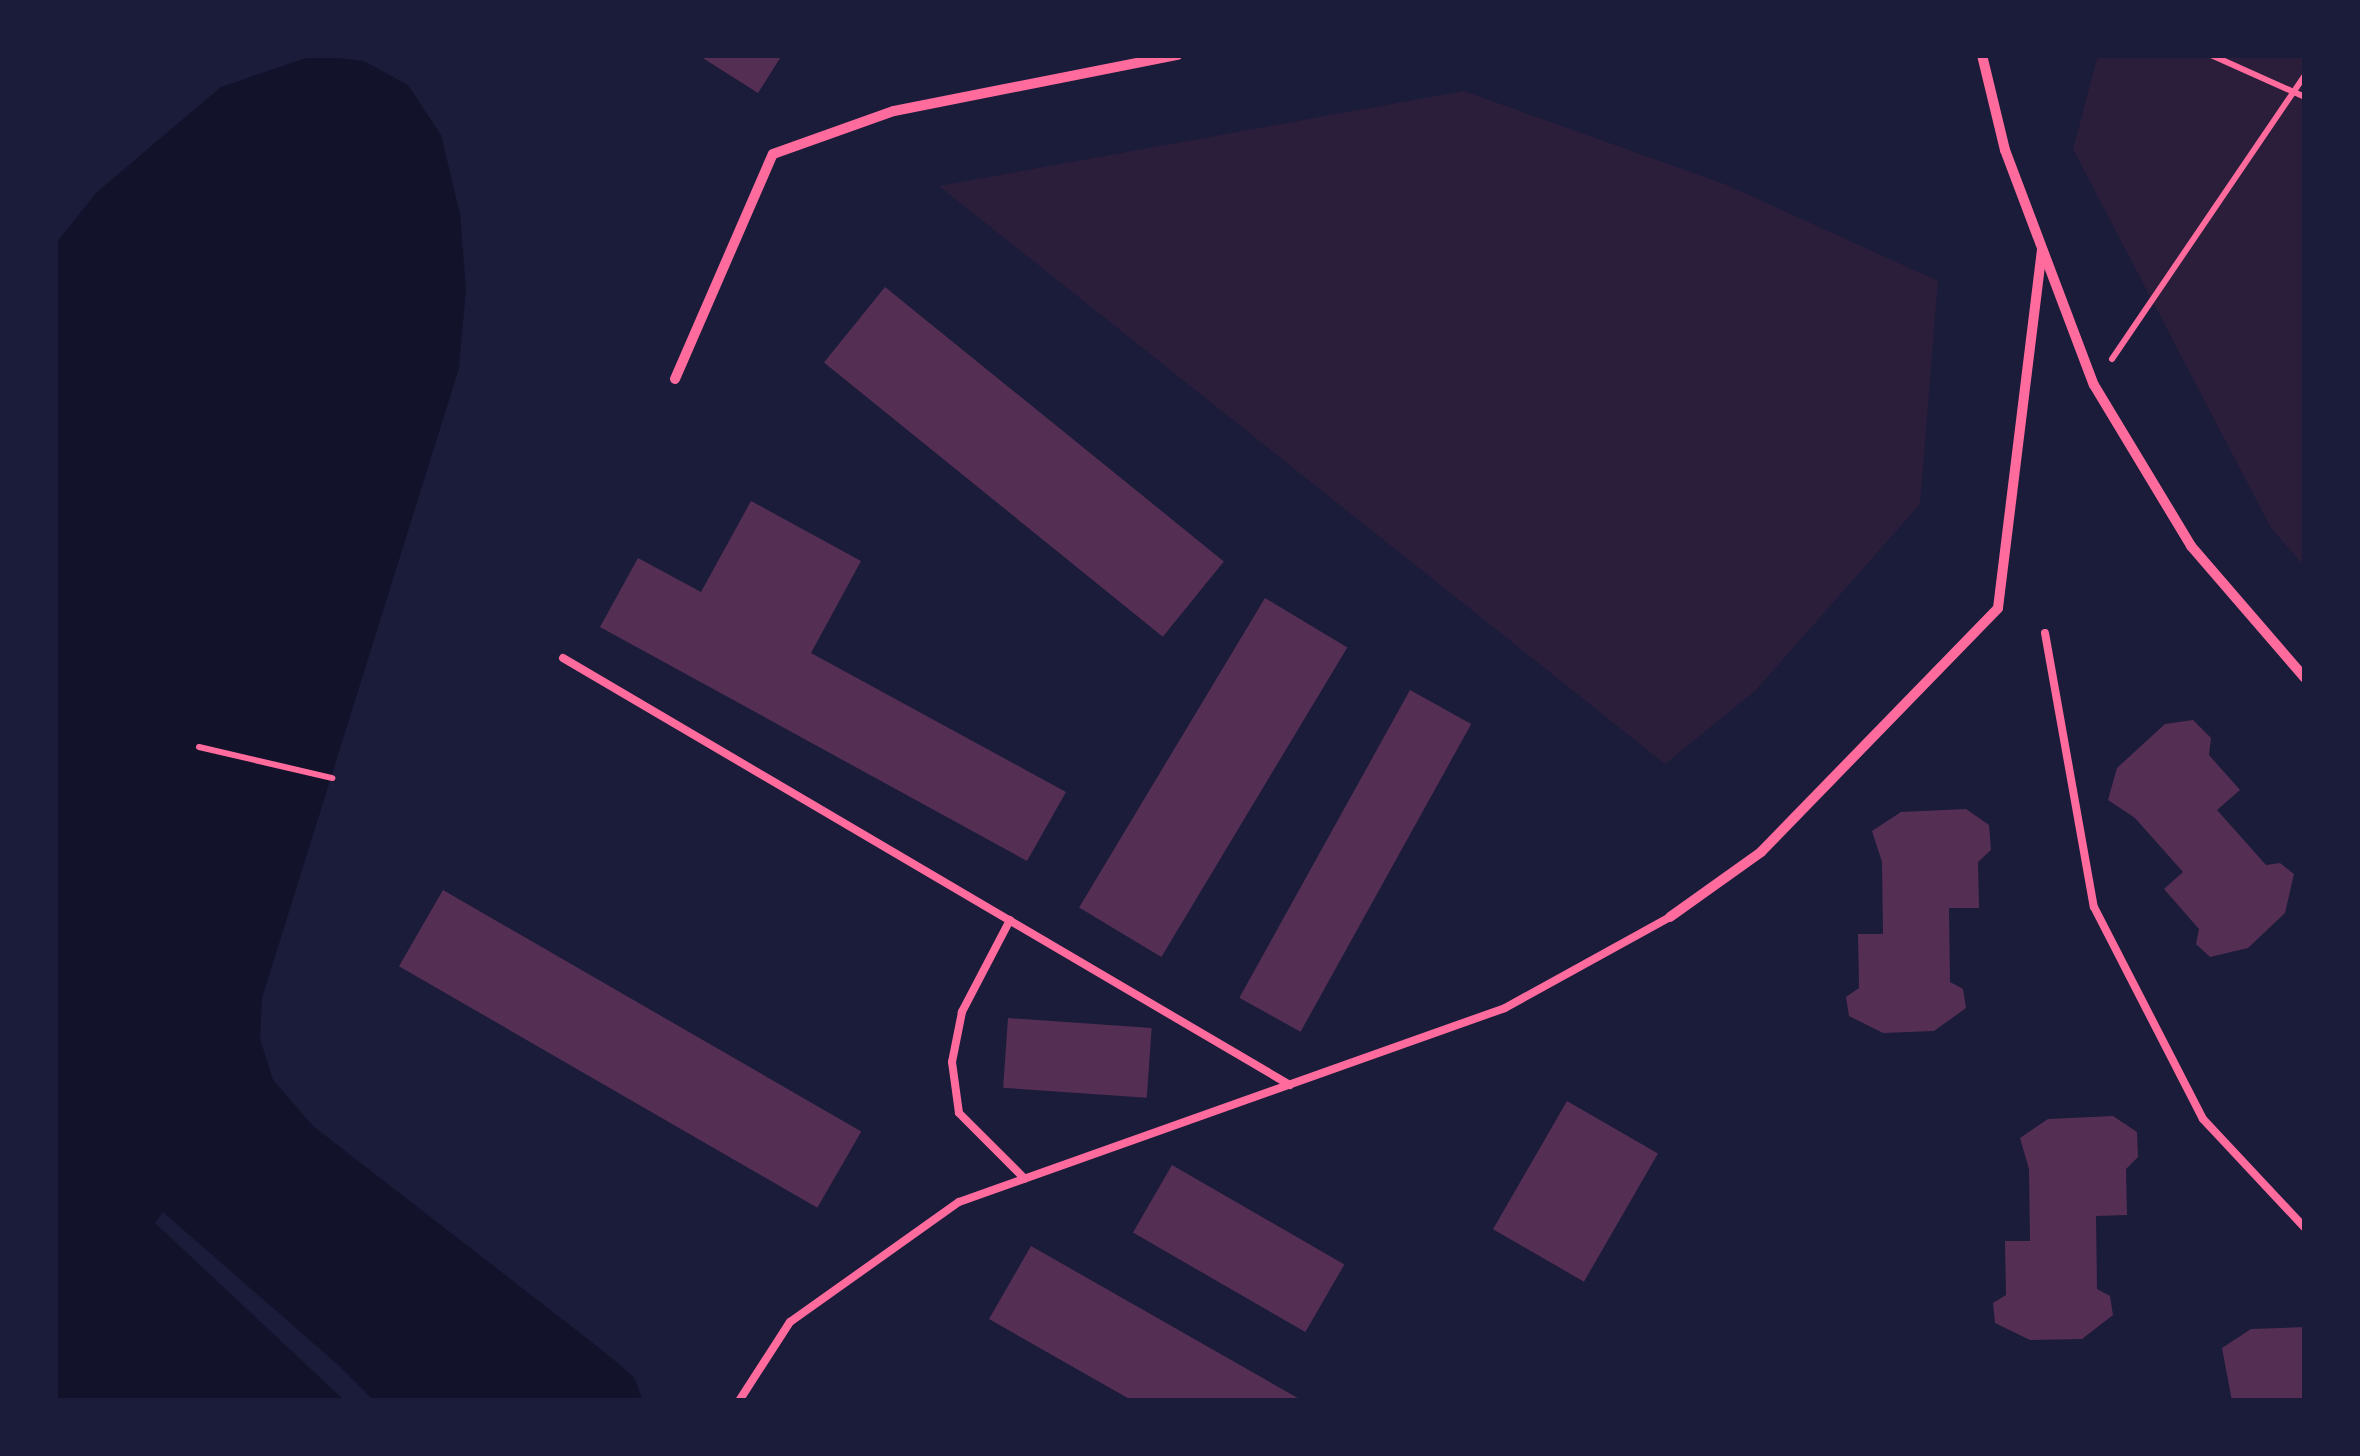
<!DOCTYPE html>
<html>
<head>
<meta charset="utf-8">
<style>
  body { margin:0 }
  #map { position:relative; width:2360px; height:1456px; overflow:hidden; background:#1b1b3a; font-family:Montserrat,sans-serif }
  div>[style] { position:absolute }
  .green>* { inset:0; background:#2a1e3b }
  .water>* { inset:0; background:#12122b }
  .pier>* { inset:0; background:#1b1b3a }
  .building>* { inset:0; background:#542f53; transform-origin:0 0 }
  .path>* { height:6px; margin:-3px; padding:0 3px; transform-origin:3px; border-radius:3px; background:#ff6b9d }
  .service>* { height:8px; margin:-4px; padding:0 4px; transform-origin:4px; border-radius:4px; background:#ff6b9d }
  .minor>* { height:10px; margin:-5px; padding:0 5px; transform-origin:5px; border-radius:5px; background:#ff6b9d }
  span { translate:-50% -50%; white-space:nowrap; text-align:center; line-height:1.15; -webkit-text-stroke:10px #1b1b3a; paint-order:stroke }
  .frame { position:absolute; inset:0; border:58px solid #1b1b3a; pointer-events:none }
</style>
</head>
<body>
<div id="map">
  <div class="green">
    <div style="clip-path:polygon(2098px 55px,2305px 55px,2305px 567px,2271px 528px,2073px 149px)"></div>
    <div style="clip-path:polygon(1464px 91px,1727px 185px,1938px 281px,1920px 504px,1755px 691px,1665px 764px,939px 186px)"></div>
  </div>
  <div class="water">
    <div style="clip-path:polygon(314px 55px,364px 61px,408px 85px,441px 135px,460px 214px,466px 289px,459px 368px,262px 998px,260px 1039px,273px 1080px,313px 1126px,602px 1350px,634px 1377px,643px 1401px,55px 1401px,55px 244px,97px 192px,221px 87px)"></div>
  </div>
  <div class="pier">
    <div style="clip-path:polygon(163px 1212px,336px 1363px,374px 1401px,345px 1401px,155px 1223px)"></div>
  </div>
  <div class="building">
    <div style="clip-path:polygon(698px 55px,782px 55px,758px 93px)"></div>
    <div style="left:885px;top:287px;width:436px;height:97px;rotate:39deg"></div>
    <div style="clip-path:polygon(751px 501px,861px 561px,811px 653px,1066px 792px,1027px 861px,600px 627px,638px 558px,701px 592px)"></div>
    <div style="left:1265px;top:598px;width:96px;height:361px;rotate:31deg"></div>
    <div style="left:1410px;top:690px;width:70px;height:352px;rotate:29deg"></div>
    <div style="clip-path:polygon(2193px 720px,2211px 738px,2209px 755px,2240px 790px,2217px 810px,2266px 865px,2280px 863px,2294px 874px,2285px 913px,2248px 948px,2210px 957px,2196px 944px,2199px 929px,2164px 889px,2183px 872px,2135px 818px,2108px 800px,2117px 768px,2165px 724px)"></div>
    <div style="clip-path:polygon(1966px 809px,1989px 825px,1991px 850px,1978px 862px,1979px 908px,1949px 908px,1950px 982px,1963px 989px,1966px 1008px,1934px 1031px,1883px 1033px,1849px 1016px,1846px 997px,1859px 988px,1858px 934px,1883px 934px,1882px 862px,1872px 831px,1901px 812px)"></div>
    <div style="left:443px;top:890px;width:483px;height:88px;rotate:30deg"></div>
    <div style="left:1008px;top:1018px;width:144px;height:70px;rotate:4deg"></div>
    <div style="left:1567px;top:1101px;width:105px;height:148px;rotate:30deg"></div>
    <div style="clip-path:polygon(2113px 1116px,2137px 1132px,2138px 1157px,2126px 1169px,2127px 1215px,2096px 1216px,2097px 1289px,2110px 1296px,2113px 1315px,2082px 1339px,2030px 1340px,1995px 1323px,1993px 1303px,2006px 1295px,2005px 1241px,2030px 1241px,2029px 1169px,2020px 1138px,2048px 1119px)"></div>
    <div style="left:1172px;top:1165px;width:199px;height:78px;rotate:30deg"></div>
    <div style="clip-path:polygon(1031px 1246px,1303px 1401px,1133px 1401px,989px 1319px)"></div>
    <div style="clip-path:polygon(2305px 1327px,2305px 1401px,2232px 1401px,2222px 1348px,2251px 1329px)"></div>
  </div>
  <div class="path">
    <div style="left:2211px;top:55px;width:103px;rotate:24.1deg"></div>
    <div style="left:2112px;top:359px;width:343px;rotate:-55.8deg"></div>
    <div style="left:199px;top:747px;width:137px;rotate:13.1deg"></div>
  </div>
  <div class="service">
    <div style="left:2045px;top:633px;width:278px;rotate:79.9deg"></div>
    <div style="left:2094px;top:907px;width:238px;rotate:62.8deg"></div>
    <div style="left:2203px;top:1119px;width:149px;rotate:46.9deg"></div>
    <div style="left:563px;top:658px;width:843px;rotate:30.43deg"></div>
    <div style="left:1010px;top:920px;width:104px;rotate:117.6deg"></div>
    <div style="left:962px;top:1012px;width:51px;rotate:101.3deg"></div>
    <div style="left:952px;top:1062px;width:51px;rotate:82.2deg"></div>
    <div style="left:959px;top:1113px;width:93px;rotate:45deg"></div>
    <div style="left:739px;top:1401px;width:94px;rotate:-57.2deg"></div>
    <div style="left:790px;top:1322px;width:207px;rotate:-35.4deg"></div>
    <div style="left:959px;top:1202px;width:579px;rotate:-19.56deg"></div>
    <div style="left:1505px;top:1008px;width:188px;rotate:-28.9deg"></div>
  </div>
  <div class="minor">
    <div style="left:1982px;top:55px;width:98px;rotate:76.4deg"></div>
    <div style="left:2005px;top:150px;width:251px;rotate:69.3deg"></div>
    <div style="left:2094px;top:385px;width:188px;rotate:58.9deg"></div>
    <div style="left:2191px;top:546px;width:174px;rotate:49.2deg"></div>
    <div style="left:675px;top:379px;width:245px;rotate:-66.5deg"></div>
    <div style="left:773px;top:154px;width:128px;rotate:-19.6deg"></div>
    <div style="left:894px;top:111px;width:289px;rotate:-11.2deg"></div>
    <div style="left:1670px;top:917px;width:112px;rotate:-35.5deg"></div>
    <div style="left:1761px;top:852px;width:340px;rotate:-45.8deg"></div>
    <div style="left:1998px;top:608px;width:361px;rotate:-83deg"></div>
  </div>
  <div class="frame"></div>
</div>
</body>
</html>
